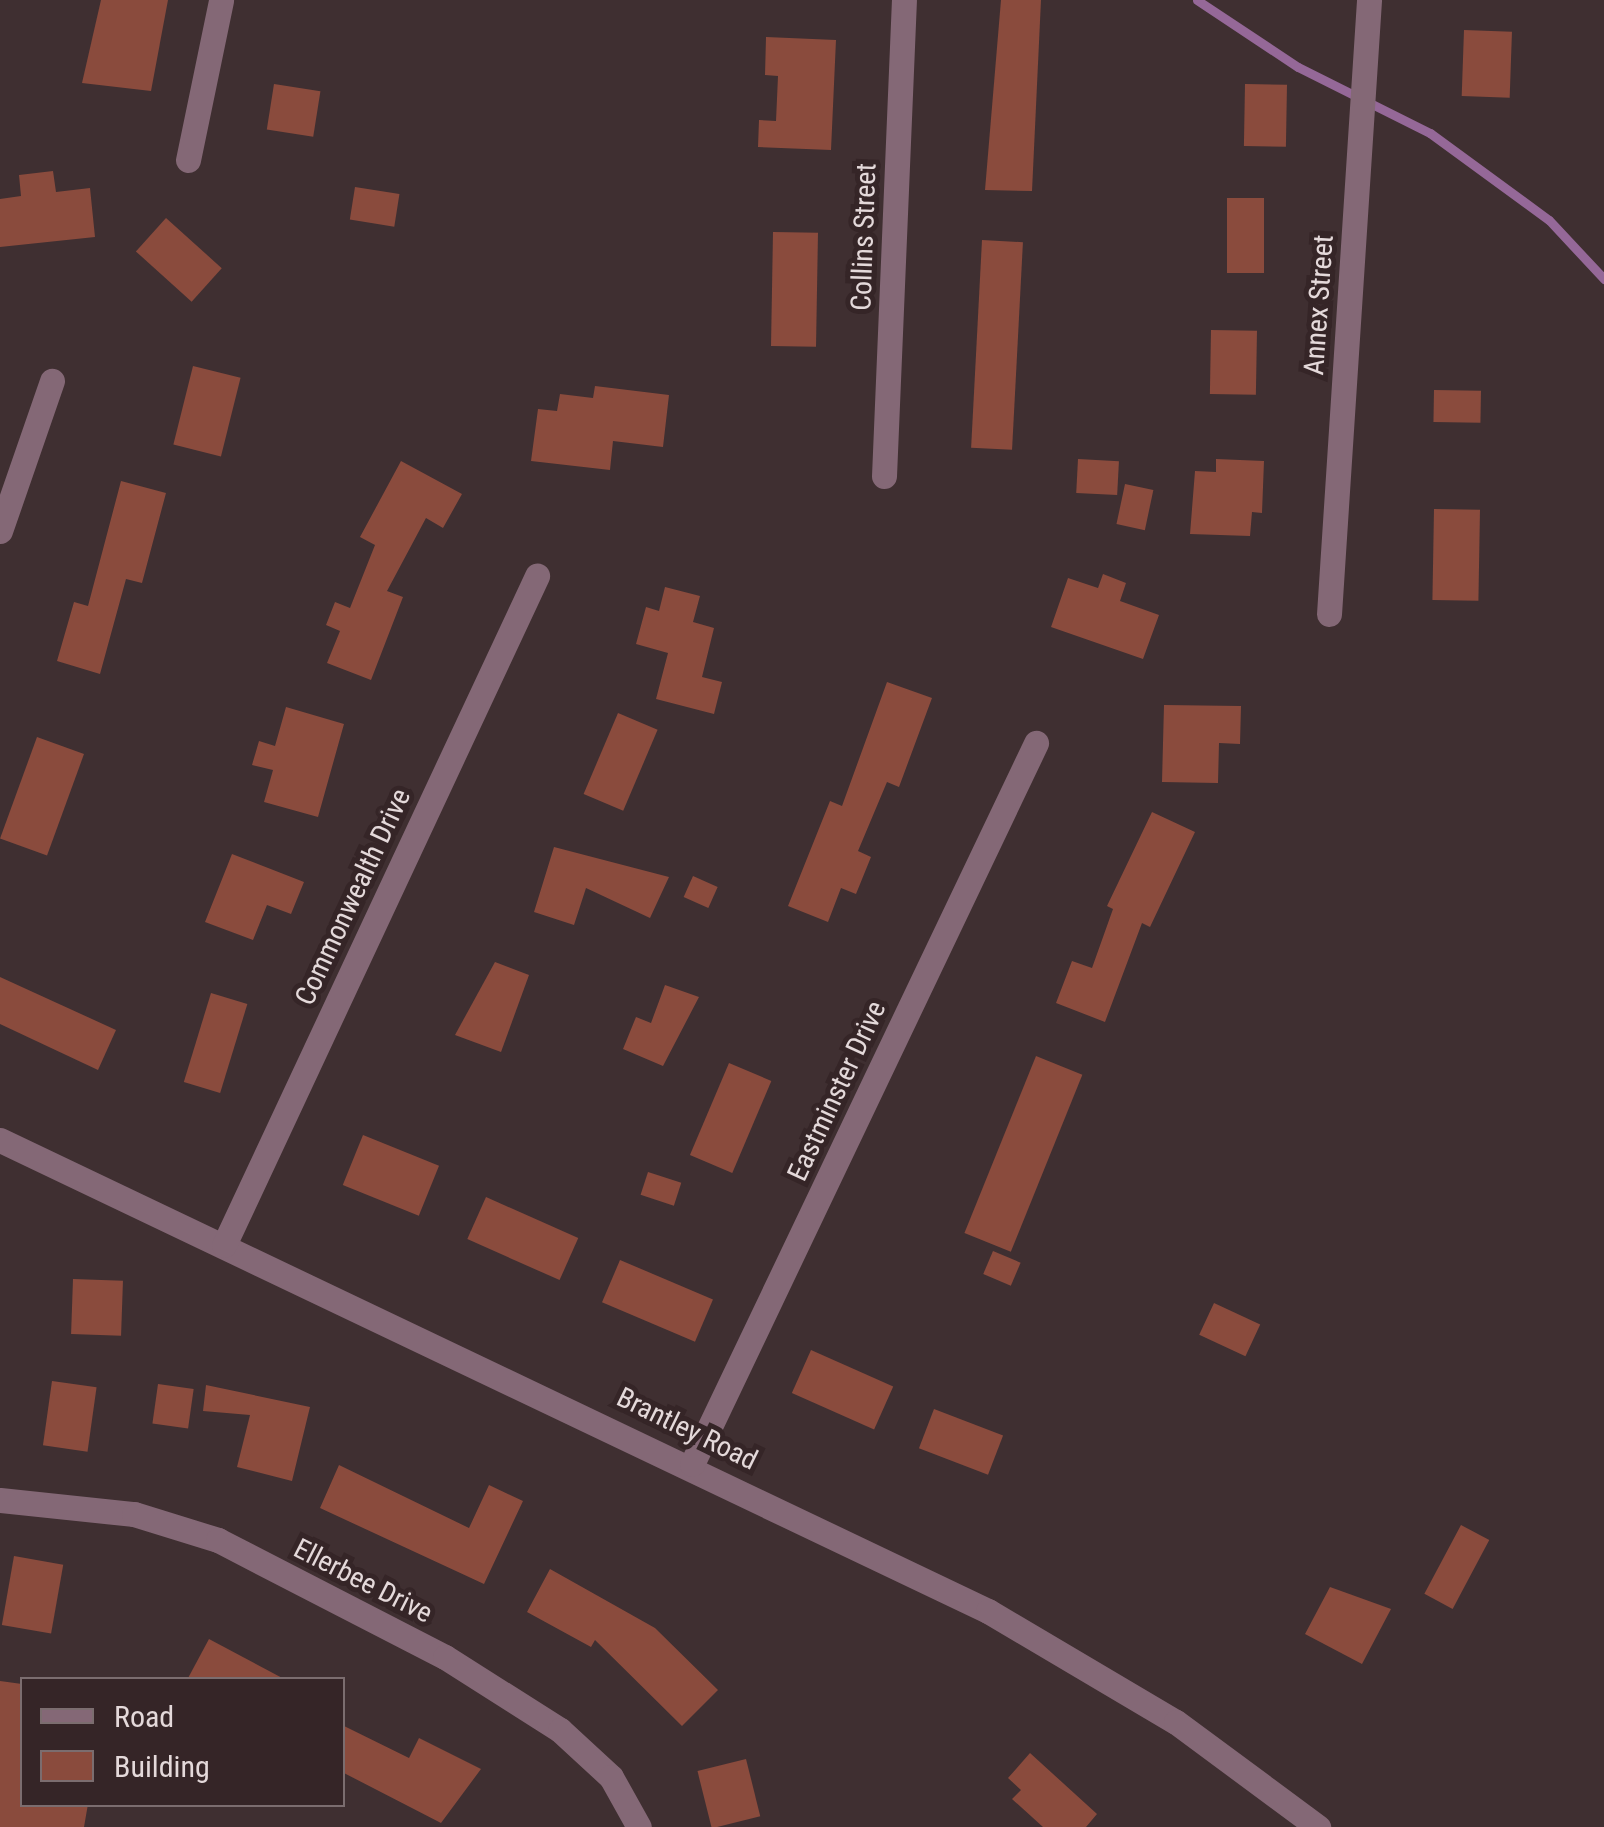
<!DOCTYPE html>
<html>
<head>
<meta charset="utf-8">
<style>
  body { margin:0 }
  #map { position:relative; width:1604px; height:1827px; overflow:hidden; background:#3f2f31; font-family:"Roboto Condensed",sans-serif }
  div>[style] { position:absolute }
  .stream>* { height:9px; margin:-4.5px; padding:0 4.5px; transform-origin:4.5px; border-radius:4.5px; background:#956898 }
  .building>* { inset:0; background:#8a4b3d; transform-origin:0 0 }
  .minor>* { height:25px; margin:-12.5px; padding:0 12.5px; transform-origin:12.5px; border-radius:12.5px; background:#846876 }
  span { translate:-50% -50%; white-space:nowrap; text-align:center; line-height:1.15; -webkit-text-stroke:10px #352527; paint-order:stroke }
  .street-label { font-size:28px; color:#e4d9da }
  .legend { position:absolute; left:20px; top:1677px; width:325px; height:130px; box-sizing:border-box; background:#352527; border:2px solid #7b6d6f; margin:0; padding:12px 18px; list-style:none; font-size:30px; color:#e4d9da }
  .legend li { display:flex; align-items:center; gap:20px; height:50px }
  .legend b { width:50px; border:2px solid #7b6d6f }
</style>
</head>
<body>
<div id="map">
  <div class="stream">
    <div style="left:1197px;top:0;width:121px;rotate:33.6deg"></div>
    <div style="left:1298px;top:67px;width:148px;rotate:26.6deg"></div>
    <div style="left:1430px;top:133px;width:147px;rotate:36.2deg"></div>
    <div style="left:1549px;top:220px;width:81px;rotate:47deg"></div>
  </div>
  <div class="building">
    <div style="clip-path:polygon(101px 0,168px 0,151px 91px,82px 83px)"></div>
    <div style="clip-path:polygon(1001px 0,1041px 0,1032px 191px,985px 190px)"></div>
    <div style="left:1464px;top:30px;width:48px;height:66px;rotate:2deg"></div>
    <div style="clip-path:polygon(766px 37px,836px 40px,831px 150px,758px 147px,759px 120px,776px 121px,778px 76px,765px 75px)"></div>
    <div style="left:274px;top:84px;width:47px;height:46px;rotate:9deg"></div>
    <div style="left:1245px;top:84px;width:42px;height:62px;rotate:1deg"></div>
    <div style="clip-path:polygon(53px 171px,56px 192px,90px 188px,95px 237px,0 247px,0 199px,21px 196px,19px 175px)"></div>
    <div style="left:355px;top:187px;width:45px;height:33px;rotate:9deg"></div>
    <div style="left:1227px;top:198px;width:37px;height:75px"></div>
    <div style="left:166px;top:218px;width:75px;height:45px;rotate:42deg"></div>
    <div style="left:773px;top:232px;width:45px;height:114px;rotate:1deg"></div>
    <div style="left:982px;top:240px;width:41px;height:208px;rotate:3deg"></div>
    <div style="left:1211px;top:330px;width:46px;height:64px;rotate:1deg"></div>
    <div style="left:193px;top:366px;width:49px;height:81px;rotate:14deg"></div>
    <div style="clip-path:polygon(595px 386px,669px 395px,663px 447px,613px 441px,610px 470px,531px 461px,538px 409px,557px 411px,560px 394px,593px 398px)"></div>
    <div style="left:1434px;top:390px;width:47px;height:32px;rotate:1deg"></div>
    <div style="left:1078px;top:459px;width:41px;height:34px;rotate:3deg"></div>
    <div style="clip-path:polygon(1216px 459px,1264px 461px,1262px 513px,1252px 512px,1250px 536px,1190px 534px,1195px 471px,1216px 472px)"></div>
    <div style="clip-path:polygon(401px 461px,462px 494px,443px 528px,426px 518px,387px 591px,403px 597px,371px 680px,327px 663px,340px 631px,326px 625px,335px 602px,350px 608px,375px 545px,360px 537px)"></div>
    <div style="clip-path:polygon(121px 481px,166px 493px,142px 583px,126px 579px,100px 674px,57px 661px,74px 602px,88px 606px)"></div>
    <div style="left:1125px;top:484px;width:29px;height:41px;rotate:12deg"></div>
    <div style="left:1434px;top:509px;width:46px;height:91px;rotate:1deg"></div>
    <div style="clip-path:polygon(1103px 574px,1126px 583px,1120px 601px,1159px 615px,1143px 659px,1051px 627px,1068px 578px,1098px 588px)"></div>
    <div style="clip-path:polygon(665px 587px,700px 596px,693px 622px,714px 628px,702px 677px,722px 682px,714px 714px,656px 699px,668px 653px,636px 644px,646px 607px,659px 611px)"></div>
    <div style="clip-path:polygon(887px 682px,932px 698px,899px 787px,887px 782px,858px 851px,871px 857px,856px 894px,841px 888px,828px 922px,788px 906px,830px 801px,842px 806px)"></div>
    <div style="clip-path:polygon(1164px 705px,1241px 706px,1240px 744px,1219px 743px,1218px 783px,1162px 782px)"></div>
    <div style="clip-path:polygon(286px 707px,344px 724px,318px 817px,264px 802px,273px 770px,252px 765px,259px 741px,275px 746px)"></div>
    <div style="left:618px;top:713px;width:43px;height:88px;rotate:23deg"></div>
    <div style="left:37px;top:737px;width:50px;height:108px;rotate:20deg"></div>
    <div style="clip-path:polygon(1152px 812px,1195px 832px,1150px 927px,1142px 923px,1105px 1022px,1056px 1003px,1072px 961px,1092px 968px,1113px 909px,1107px 906px)"></div>
    <div style="clip-path:polygon(554px 847px,669px 877px,650px 918px,586px 888px,574px 925px,534px 912px)"></div>
    <div style="clip-path:polygon(232px 854px,304px 882px,291px 914px,267px 905px,253px 940px,205px 922px)"></div>
    <div style="left:693px;top:876px;width:27px;height:23px;rotate:24deg"></div>
    <div style="clip-path:polygon(495px 962px,529px 975px,501px 1052px,455px 1035px)"></div>
    <div style="clip-path:polygon(0 977px,116px 1030px,98px 1070px,0 1024px)"></div>
    <div style="clip-path:polygon(665px 985px,699px 997px,663px 1066px,623px 1049px,636px 1017px,651px 1023px)"></div>
    <div style="left:211px;top:993px;width:38px;height:93px;rotate:17deg"></div>
    <div style="left:1036px;top:1056px;width:50px;height:191px;rotate:22deg"></div>
    <div style="left:729px;top:1063px;width:46px;height:100px;rotate:23deg"></div>
    <div style="left:363px;top:1135px;width:82px;height:54px;rotate:22deg"></div>
    <div style="left:648px;top:1172px;width:35px;height:24px;rotate:18deg"></div>
    <div style="left:486px;top:1197px;width:101px;height:46px;rotate:24deg"></div>
    <div style="left:993px;top:1251px;width:30px;height:25px;rotate:23deg"></div>
    <div style="left:620px;top:1260px;width:101px;height:46px;rotate:23deg"></div>
    <div style="left:73px;top:1279px;width:50px;height:55px;rotate:2deg"></div>
    <div style="left:1214px;top:1303px;width:51px;height:35px;rotate:25deg"></div>
    <div style="left:811px;top:1350px;width:90px;height:47px;rotate:24deg"></div>
    <div style="left:52px;top:1381px;width:45px;height:65px;rotate:8deg"></div>
    <div style="left:158px;top:1384px;width:36px;height:40px;rotate:8deg"></div>
    <div style="clip-path:polygon(206px 1385px,310px 1407px,292px 1481px,237px 1467px,250px 1415px,203px 1411px)"></div>
    <div style="left:934px;top:1409px;width:74px;height:42px;rotate:21deg"></div>
    <div style="clip-path:polygon(339px 1465px,469px 1528px,489px 1485px,523px 1501px,484px 1584px,320px 1508px)"></div>
    <div style="left:1461px;top:1525px;width:32px;height:78px;rotate:28deg"></div>
    <div style="left:14px;top:1556px;width:50px;height:70px;rotate:10deg"></div>
    <div style="clip-path:polygon(550px 1569px,655px 1628px,718px 1690px,682px 1726px,595px 1640px,591px 1647px,527px 1612px)"></div>
    <div style="clip-path:polygon(1330px 1587px,1391px 1609px,1362px 1664px,1305px 1634px)"></div>
    <div style="clip-path:polygon(209px 1639px,286px 1680px,187px 1680px)"></div>
    <div style="clip-path:polygon(0 1681px,22px 1684px,22px 1804px,88px 1804px,84px 1827px,0 1827px)"></div>
    <div style="clip-path:polygon(342px 1725px,409px 1758px,419px 1738px,481px 1769px,441px 1823px,342px 1772px)"></div>
    <div style="clip-path:polygon(1030px 1753px,1097px 1814px,1086px 1827px,1043px 1827px,1012px 1799px,1021px 1790px,1008px 1778px)"></div>
    <div style="left:746px;top:1759px;width:59px;height:50px;rotate:76deg"></div>
  </div>
  <div class="minor">
    <div style="left:188px;top:160px;width:163px;rotate:-78.3deg"></div>
    <div style="left:884px;top:476px;width:476px;rotate:-87.6deg"></div>
    <div style="left:0;top:531px;width:159px;rotate:-70.9deg"></div>
    <div style="left:1329px;top:614px;width:615px;rotate:-86.27deg"></div>
    <div style="left:0;top:1140px;width:1095px;rotate:25.49deg"></div>
    <div style="left:988px;top:1611px;width:218px;rotate:30.6deg"></div>
    <div style="left:1176px;top:1722px;width:177px;rotate:36.5deg"></div>
    <div style="left:224px;top:1245px;width:739px;rotate:-64.93deg"></div>
    <div style="left:692px;top:1464px;width:799px;rotate:-64.49deg"></div>
    <div style="left:0;top:1500px;width:135px;rotate:6deg"></div>
    <div style="left:134px;top:1514px;width:88px;rotate:17.2deg"></div>
    <div style="left:218px;top:1540px;width:255px;rotate:27.3deg"></div>
    <div style="left:445px;top:1657px;width:136px;rotate:32.4deg"></div>
    <div style="left:560px;top:1730px;width:69px;rotate:42.7deg"></div>
    <div style="left:611px;top:1777px;width:57px;rotate:60.8deg"></div>
  </div>
  <div class="street-label">
    <span style="left:864px;top:237px;rotate:-88deg">Collins Street</span>
    <span style="left:1319px;top:305px;rotate:-86deg">Annex Street</span>
    <span style="left:353px;top:897px;rotate:-65deg">Commonwealth Drive</span>
    <span style="left:837px;top:1091px;rotate:-65deg">Eastminster Drive</span>
    <span style="left:687px;top:1429px;rotate:26deg">Brantley Road</span>
    <span style="left:363px;top:1581px;rotate:27deg">Ellerbee Drive</span>
  </div>
  <ul class="legend">
  <li><b style="height:12px;background:#846876"></b>Road</li>
  <li><b style="height:28px;background:#8a4b3d"></b>Building</li>
  </ul>
</div>
</body>
</html>
